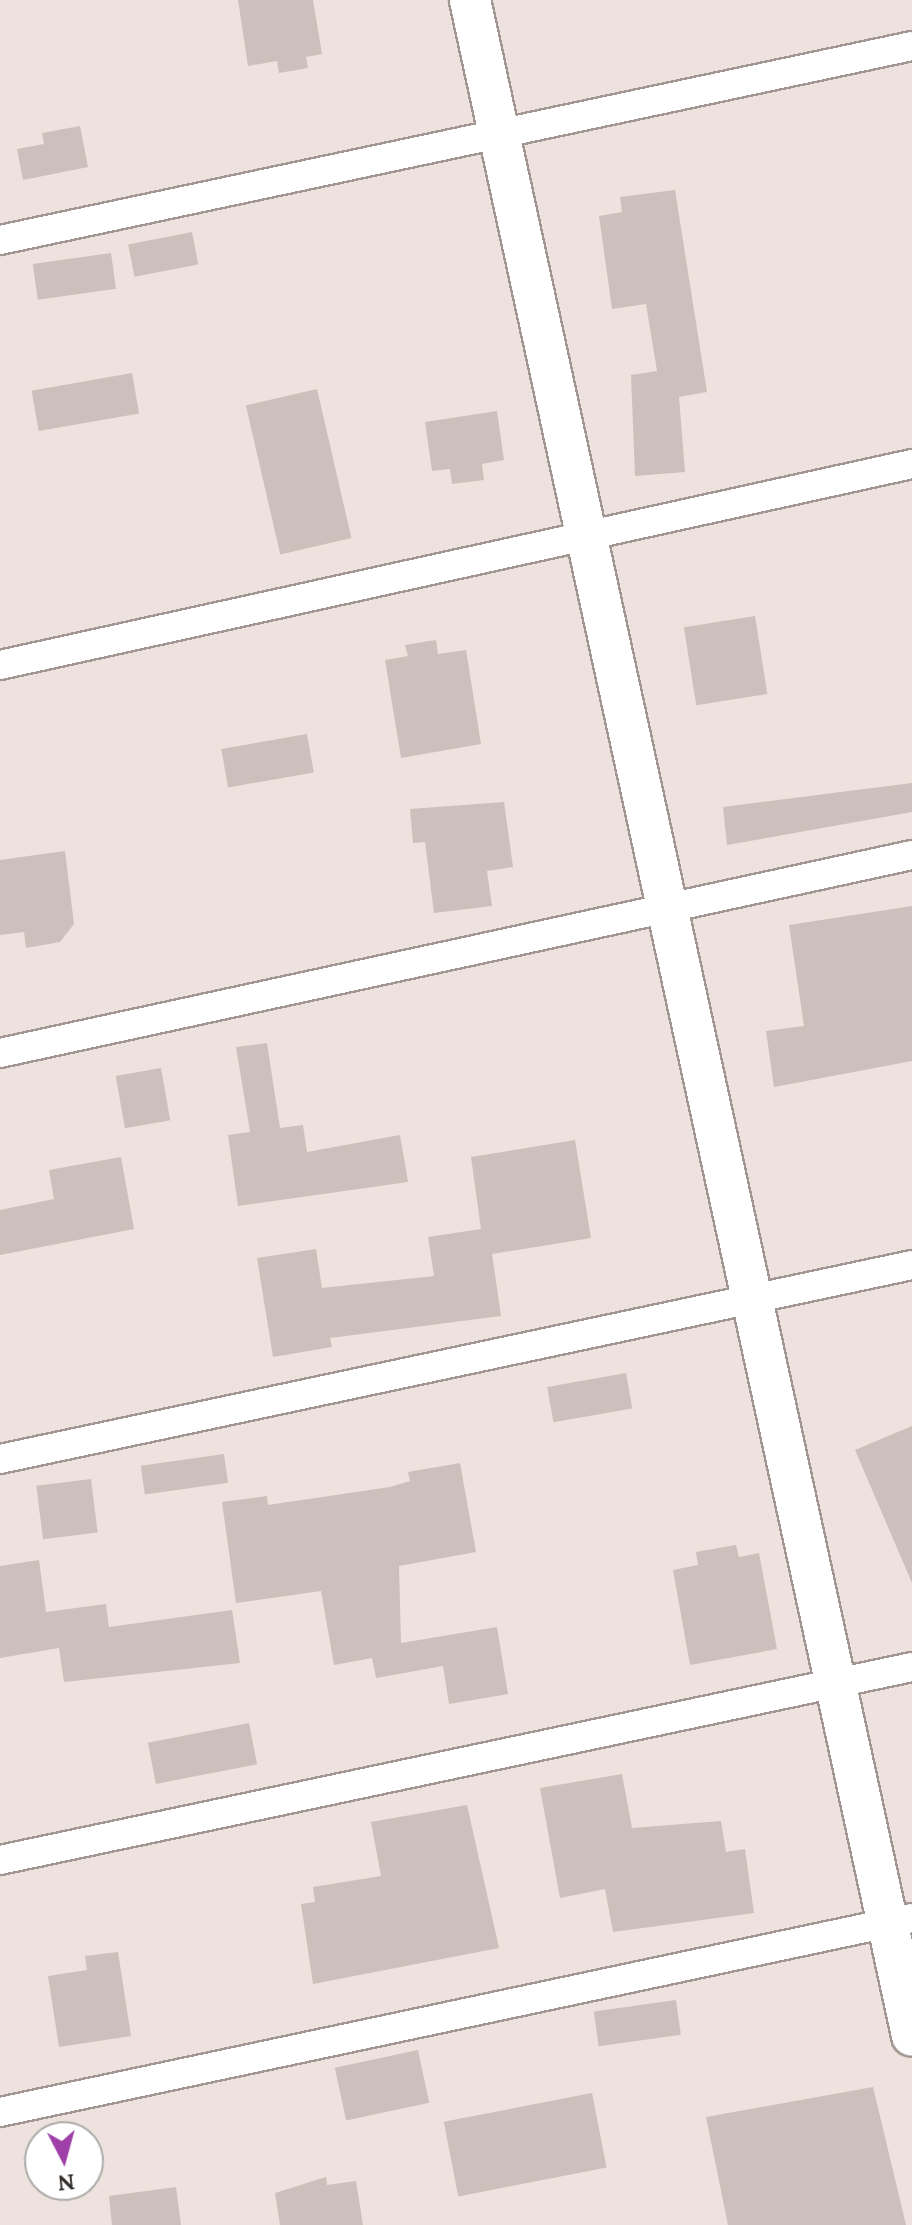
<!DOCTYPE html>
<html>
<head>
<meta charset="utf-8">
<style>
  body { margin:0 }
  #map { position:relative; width:912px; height:2225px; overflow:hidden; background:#ede2dd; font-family:Lora,serif }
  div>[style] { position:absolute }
  .building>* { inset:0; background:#cbc0bb; transform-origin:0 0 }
  .roads { filter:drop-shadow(2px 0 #a19691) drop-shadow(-2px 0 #a19691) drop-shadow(0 2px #a19691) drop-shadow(0 -2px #a19691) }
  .street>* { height:28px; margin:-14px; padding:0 14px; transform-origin:14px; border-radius:14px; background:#fff }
  .secondary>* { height:40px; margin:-20px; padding:0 20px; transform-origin:20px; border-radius:20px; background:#fff }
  span { translate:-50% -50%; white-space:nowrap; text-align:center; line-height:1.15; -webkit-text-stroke:8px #fff; paint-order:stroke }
  .north { position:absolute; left:24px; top:2121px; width:80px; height:80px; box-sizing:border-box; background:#fff; border:2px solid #adabaa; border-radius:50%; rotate:174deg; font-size:22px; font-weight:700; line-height:32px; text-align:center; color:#312d2b }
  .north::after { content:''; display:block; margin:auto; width:28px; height:36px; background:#9f40a8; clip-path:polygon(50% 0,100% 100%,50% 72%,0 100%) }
</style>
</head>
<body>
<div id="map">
  <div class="building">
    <div style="clip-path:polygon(238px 0,313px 0,322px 54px,306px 57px,308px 68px,279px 73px,277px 61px,248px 66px)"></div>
    <div style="clip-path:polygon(80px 126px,88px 167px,23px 180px,17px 149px,44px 144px,42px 133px)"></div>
    <div style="clip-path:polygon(675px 190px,707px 392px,679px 397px,685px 472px,635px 476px,631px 375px,657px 371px,646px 304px,612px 309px,599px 216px,622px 212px,620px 197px)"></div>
    <div style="left:192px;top:232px;width:33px;height:65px;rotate:79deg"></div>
    <div style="left:111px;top:253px;width:36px;height:79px;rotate:82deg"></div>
    <div style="left:132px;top:373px;width:41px;height:102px;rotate:80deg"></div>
    <div style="left:317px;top:389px;width:153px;height:73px;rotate:77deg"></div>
    <div style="clip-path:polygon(497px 411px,504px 460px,482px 464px,484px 480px,452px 484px,450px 469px,432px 471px,425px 422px)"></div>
    <div style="left:755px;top:616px;width:79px;height:72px;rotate:81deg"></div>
    <div style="clip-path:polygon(436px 640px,438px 654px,466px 650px,481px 744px,401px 758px,385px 660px,408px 656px,405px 645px)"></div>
    <div style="left:307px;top:734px;width:39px;height:87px;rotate:80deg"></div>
    <div style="clip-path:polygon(912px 783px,912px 812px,727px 845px,723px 807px)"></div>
    <div style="clip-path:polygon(504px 802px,513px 867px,487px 871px,492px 906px,434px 913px,425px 842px,413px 843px,410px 809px)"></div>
    <div style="clip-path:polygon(65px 851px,74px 924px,60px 942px,26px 948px,24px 932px,0 935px,0 860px)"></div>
    <div style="clip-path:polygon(912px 906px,912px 1061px,774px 1087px,766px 1031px,804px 1026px,789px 925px)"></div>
    <div style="clip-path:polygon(267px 1043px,280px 1128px,303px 1125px,307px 1152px,400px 1135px,408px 1182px,238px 1206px,228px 1135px,250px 1132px,236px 1047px)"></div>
    <div style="left:161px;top:1068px;width:53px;height:46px;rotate:80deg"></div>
    <div style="clip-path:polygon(575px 1140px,591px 1238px,492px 1254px,501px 1316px,330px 1338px,332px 1347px,273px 1357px,257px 1258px,316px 1249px,322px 1288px,434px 1276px,428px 1237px,481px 1229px,471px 1157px)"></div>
    <div style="clip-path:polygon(121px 1157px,134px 1229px,0 1255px,0 1210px,54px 1199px,49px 1170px)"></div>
    <div style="left:626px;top:1373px;width:36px;height:80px;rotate:80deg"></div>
    <div style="clip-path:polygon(912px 1426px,912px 1583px,855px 1450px)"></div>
    <div style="left:224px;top:1454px;width:29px;height:84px;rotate:82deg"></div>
    <div style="clip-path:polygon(460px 1463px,476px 1552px,399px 1566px,401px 1643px,497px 1627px,508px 1694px,449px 1704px,443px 1666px,376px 1678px,372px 1658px,334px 1665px,321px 1591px,236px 1603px,222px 1502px,267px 1496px,268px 1505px,390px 1487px,410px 1481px,408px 1472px)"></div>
    <div style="left:91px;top:1479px;width:54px;height:55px;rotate:83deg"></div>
    <div style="clip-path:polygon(736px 1545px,739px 1557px,759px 1553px,777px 1649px,690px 1665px,673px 1570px,698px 1565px,696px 1552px)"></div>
    <div style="clip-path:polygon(39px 1560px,46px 1612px,106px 1604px,109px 1627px,232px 1610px,240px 1663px,64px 1682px,59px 1648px,0 1658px,0 1566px)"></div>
    <div style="left:249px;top:1723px;width:42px;height:103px;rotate:79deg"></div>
    <div style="clip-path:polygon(622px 1774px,632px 1828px,721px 1821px,726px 1852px,745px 1849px,754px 1913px,613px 1932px,605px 1889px,560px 1898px,540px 1788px)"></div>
    <div style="clip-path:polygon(467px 1805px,499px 1948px,313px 1984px,301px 1904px,315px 1902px,313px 1887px,381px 1876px,371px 1822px)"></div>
    <div style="clip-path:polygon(118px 1952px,131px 2036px,59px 2047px,48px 1976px,87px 1970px,85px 1956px)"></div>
    <div style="left:676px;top:2000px;width:35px;height:83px;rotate:82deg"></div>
    <div style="left:418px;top:2050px;width:54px;height:85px;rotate:78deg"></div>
    <div style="clip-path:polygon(873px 2087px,906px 2225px,728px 2225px,706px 2117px)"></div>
    <div style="left:592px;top:2093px;width:76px;height:151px;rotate:79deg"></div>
    <div style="clip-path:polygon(326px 2177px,327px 2185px,356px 2181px,363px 2225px,280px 2225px,275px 2193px)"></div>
    <div style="clip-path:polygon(176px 2187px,181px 2225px,112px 2225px,109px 2196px)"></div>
  </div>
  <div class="roads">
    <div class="street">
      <div style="left:0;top:240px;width:932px;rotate:-12.01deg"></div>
      <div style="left:0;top:665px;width:934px;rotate:-12.43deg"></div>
      <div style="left:0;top:1053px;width:933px;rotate:-12.25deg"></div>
      <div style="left:0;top:1459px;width:932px;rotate:-12.01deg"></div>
      <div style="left:0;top:1860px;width:932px;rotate:-11.95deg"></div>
      <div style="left:0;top:2112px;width:932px;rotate:-12.01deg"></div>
    </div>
    <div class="secondary">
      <div style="left:470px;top:0;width:2083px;rotate:77.75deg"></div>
    </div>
  </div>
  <div class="north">N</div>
</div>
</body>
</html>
